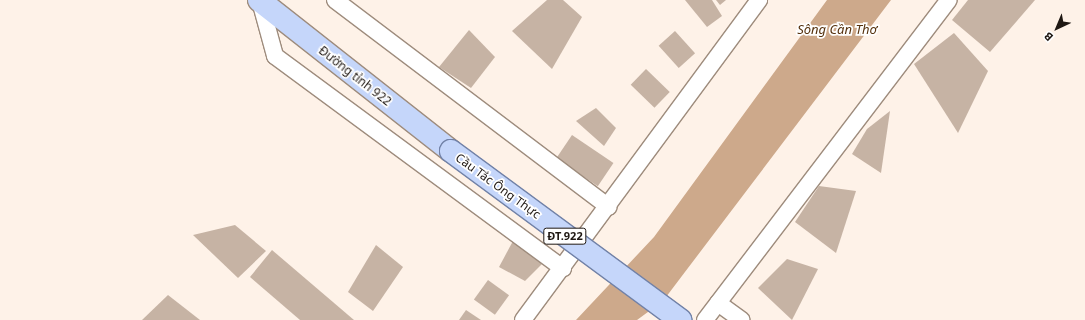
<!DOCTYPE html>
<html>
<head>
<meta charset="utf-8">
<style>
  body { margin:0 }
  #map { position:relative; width:1085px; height:320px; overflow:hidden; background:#fef2e8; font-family:"Noto Sans",sans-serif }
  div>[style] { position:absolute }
  .water>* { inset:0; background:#cda98b }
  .building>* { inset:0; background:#c6b3a4; transform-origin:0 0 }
  .roads { filter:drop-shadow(1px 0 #9e8c7d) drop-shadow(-1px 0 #9e8c7d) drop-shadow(0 1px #9e8c7d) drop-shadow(0 -1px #9e8c7d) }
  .street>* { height:16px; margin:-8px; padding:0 8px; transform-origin:8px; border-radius:8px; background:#fff }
  .primary>* { height:22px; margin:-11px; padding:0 11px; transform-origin:11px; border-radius:11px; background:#c5d6fa }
  .bridges { filter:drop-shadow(1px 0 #7282a7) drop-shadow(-1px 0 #7282a7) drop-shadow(0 1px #7282a7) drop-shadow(0 -1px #7282a7) }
  .primary-bridge>* { height:22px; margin:-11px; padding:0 11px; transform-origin:11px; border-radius:11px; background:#c5d6fa }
  span { translate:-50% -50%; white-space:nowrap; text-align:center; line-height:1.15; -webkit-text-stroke:3.5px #fff; paint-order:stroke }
  .shield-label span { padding:1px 3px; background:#fff; border:1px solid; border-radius:3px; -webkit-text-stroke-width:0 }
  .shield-label { font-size:11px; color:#1f1813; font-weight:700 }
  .street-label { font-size:12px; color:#1f1813 }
  .water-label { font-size:13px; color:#55310d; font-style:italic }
  .north { position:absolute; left:1037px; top:8px; width:40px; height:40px; -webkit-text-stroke:3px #fff; paint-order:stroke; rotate:224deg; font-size:11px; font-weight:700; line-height:16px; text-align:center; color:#1f1813 }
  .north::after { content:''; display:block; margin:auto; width:14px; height:18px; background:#1f1813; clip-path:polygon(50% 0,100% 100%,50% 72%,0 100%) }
</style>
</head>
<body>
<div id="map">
  <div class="water">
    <div style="clip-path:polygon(827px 0,891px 0,663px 301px,637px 320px,576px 320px,654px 237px)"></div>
  </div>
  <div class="building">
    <div style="clip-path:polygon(547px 0,563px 0,582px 17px,552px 69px,512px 31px)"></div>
    <div style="clip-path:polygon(685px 0,712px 0,722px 16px,707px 27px)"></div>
    <div style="clip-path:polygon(716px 0,726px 0,720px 5px)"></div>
    <div style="clip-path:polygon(968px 0,1035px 0,990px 52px,952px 20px)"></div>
    <div style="clip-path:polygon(469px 30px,495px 57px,471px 88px,439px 67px)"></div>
    <div style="left:675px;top:31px;width:30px;height:22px;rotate:48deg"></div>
    <div style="clip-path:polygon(954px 33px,988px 71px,958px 133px,914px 64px)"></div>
    <div style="left:646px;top:69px;width:33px;height:22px;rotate:44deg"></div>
    <div style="clip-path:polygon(596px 108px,616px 128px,604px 146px,576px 121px)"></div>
    <div style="clip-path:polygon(890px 111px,881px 173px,852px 154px,867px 129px)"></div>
    <div style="left:572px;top:135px;width:50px;height:28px;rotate:34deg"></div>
    <div style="clip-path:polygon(819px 186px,856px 191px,836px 253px,795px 222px)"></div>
    <div style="clip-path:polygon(235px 225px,266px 251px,238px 278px,193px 235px)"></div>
    <div style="clip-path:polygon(513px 241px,546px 260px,525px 281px,499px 267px)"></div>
    <div style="clip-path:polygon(376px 245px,403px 267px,373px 311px,348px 292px)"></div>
    <div style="clip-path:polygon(272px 250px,354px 320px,300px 320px,250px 277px)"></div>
    <div style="clip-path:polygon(787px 259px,818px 269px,792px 320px,758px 288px)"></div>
    <div style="left:488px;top:280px;width:26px;height:24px;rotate:36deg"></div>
    <div style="clip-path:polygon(168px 295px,200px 320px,142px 320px)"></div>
    <div style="clip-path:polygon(466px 310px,481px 320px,459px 320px)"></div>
  </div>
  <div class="roads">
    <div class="street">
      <div style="left:263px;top:0;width:3px;rotate:162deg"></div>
      <div style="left:260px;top:1px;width:57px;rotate:74.7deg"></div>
      <div style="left:275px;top:56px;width:358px;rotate:36.4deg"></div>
      <div style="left:335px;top:0;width:343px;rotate:37.1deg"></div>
      <div style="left:718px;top:303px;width:29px;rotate:36deg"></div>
      <div style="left:523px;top:320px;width:398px;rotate:-53.6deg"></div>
      <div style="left:705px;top:320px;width:402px;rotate:-52.7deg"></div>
    </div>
    <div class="primary">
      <div style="left:259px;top:0;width:244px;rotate:38.2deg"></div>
    </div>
  </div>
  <div class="bridges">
    <div class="primary-bridge">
      <div style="left:451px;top:151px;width:285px;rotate:36.4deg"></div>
    </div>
  </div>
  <div class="shield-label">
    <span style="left:565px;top:236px">ĐT.922</span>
  </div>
  <div class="street-label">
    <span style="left:355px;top:76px;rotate:38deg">Đường tỉnh 922</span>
    <span style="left:498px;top:186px;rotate:36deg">Cầu Tắc Ông Thực</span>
  </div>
  <div class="water-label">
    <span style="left:837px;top:29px">Sông Cần Thơ</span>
  </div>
  <div class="north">B</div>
</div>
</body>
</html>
